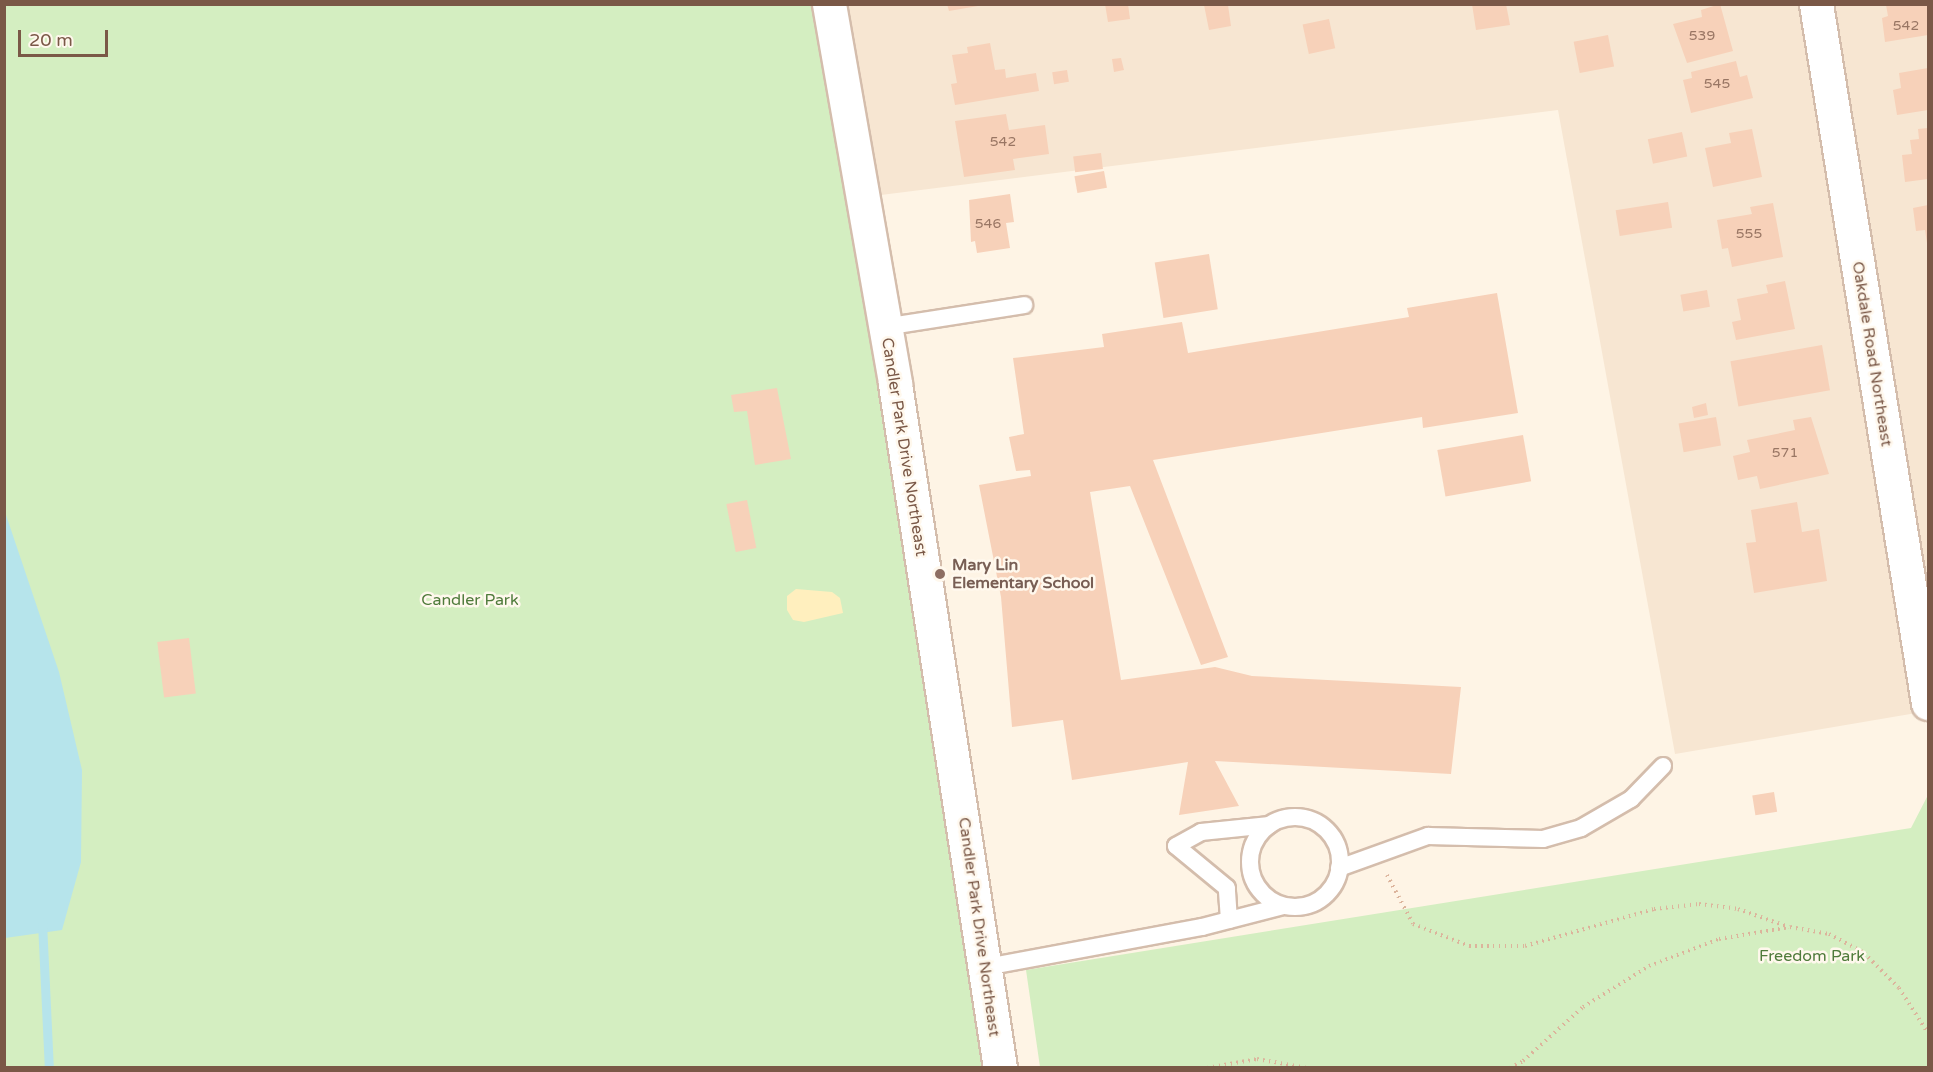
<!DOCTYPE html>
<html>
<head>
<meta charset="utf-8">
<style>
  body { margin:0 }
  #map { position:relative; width:1933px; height:1072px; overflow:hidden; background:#fef4e5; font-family:"Varela Round",sans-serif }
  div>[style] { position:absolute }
  .residential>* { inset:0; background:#f7e6d2 }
  .green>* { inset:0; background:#d4eec1 }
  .sand>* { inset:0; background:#ffefbe }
  .water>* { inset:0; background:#b6e4eb }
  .stream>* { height:9px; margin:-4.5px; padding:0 4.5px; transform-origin:4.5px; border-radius:4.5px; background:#b6e4eb }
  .building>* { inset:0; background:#f7d1b9; transform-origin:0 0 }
  .path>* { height:4px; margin-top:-2px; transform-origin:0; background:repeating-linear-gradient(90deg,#dcb49c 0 1.5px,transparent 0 6px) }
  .roads { filter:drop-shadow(2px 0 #d4bdac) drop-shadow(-2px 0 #d4bdac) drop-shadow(0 2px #d4bdac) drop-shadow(0 -2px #d4bdac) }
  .service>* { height:16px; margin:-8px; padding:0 8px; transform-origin:8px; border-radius:8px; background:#fff }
  .service>.ring { margin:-8px; padding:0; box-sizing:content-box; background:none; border:16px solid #fff; border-radius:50% }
  .minor>* { height:33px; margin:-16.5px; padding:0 16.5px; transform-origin:16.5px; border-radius:16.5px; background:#fff }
  .tertiary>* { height:33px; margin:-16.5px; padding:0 16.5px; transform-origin:16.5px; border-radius:16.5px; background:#fff }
  .dots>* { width:16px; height:16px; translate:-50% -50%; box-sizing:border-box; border:3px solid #fff8ed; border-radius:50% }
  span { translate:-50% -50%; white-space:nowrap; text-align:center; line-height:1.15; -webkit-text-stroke:5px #fff8ed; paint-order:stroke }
  .number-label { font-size:14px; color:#997664 }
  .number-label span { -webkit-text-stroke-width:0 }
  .street-label { font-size:16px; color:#7a5847 }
  .education-label { font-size:16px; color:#785e54; font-weight:700 }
  .left { translate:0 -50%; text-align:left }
  .park-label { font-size:16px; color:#4f7b3b }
  .frame { position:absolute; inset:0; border:6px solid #7a5847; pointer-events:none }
  .scale { position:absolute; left:18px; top:30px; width:90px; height:27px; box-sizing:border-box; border:3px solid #7a5847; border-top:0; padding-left:8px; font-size:18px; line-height:21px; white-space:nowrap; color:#7a5847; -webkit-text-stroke:4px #fff8ed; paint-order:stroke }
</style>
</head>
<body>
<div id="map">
  <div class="residential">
    <div style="clip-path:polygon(842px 5px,1928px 5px,1928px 711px,1675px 754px,1558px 110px,873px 196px)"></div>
  </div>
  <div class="green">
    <div style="clip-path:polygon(5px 5px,842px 5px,1014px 1067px,5px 1068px)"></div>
    <div style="clip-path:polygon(1928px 795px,1928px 1067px,1040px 1067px,1026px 970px,1911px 828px)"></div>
  </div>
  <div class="sand">
    <div style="clip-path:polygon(796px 589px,832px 592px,840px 598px,843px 613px,804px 622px,793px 620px,787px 610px,787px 596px)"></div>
  </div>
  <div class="water">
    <div style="clip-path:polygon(5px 512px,59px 672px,82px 770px,81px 862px,62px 930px,5px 938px)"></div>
  </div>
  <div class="stream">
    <div style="left:42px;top:922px;width:146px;rotate:87.3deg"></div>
  </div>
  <div class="building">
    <div style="clip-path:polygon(947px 4px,978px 4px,978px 6px,949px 11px)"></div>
    <div style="clip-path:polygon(1105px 4px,1128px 4px,1130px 19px,1108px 22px)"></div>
    <div style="clip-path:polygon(1472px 4px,1506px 4px,1510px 25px,1476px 30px)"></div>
    <div style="clip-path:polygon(1720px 4px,1733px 51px,1687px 63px,1673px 24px,1702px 17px,1701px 10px)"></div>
    <div style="clip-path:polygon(1204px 5px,1228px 5px,1231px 26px,1209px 30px)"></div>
    <div style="clip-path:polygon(1886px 5px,1928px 5px,1928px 35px,1885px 42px,1882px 18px,1888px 16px)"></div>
    <div style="left:1329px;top:19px;width:30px;height:27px;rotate:78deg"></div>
    <div style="left:1608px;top:35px;width:32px;height:35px;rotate:79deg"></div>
    <div style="clip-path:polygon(990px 43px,995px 70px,1005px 69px,1006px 78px,1036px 73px,1039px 91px,955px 105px,951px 84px,957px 83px,952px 55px,968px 53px,967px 47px)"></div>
    <div style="clip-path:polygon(1121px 58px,1124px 70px,1114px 72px,1112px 59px)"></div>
    <div style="clip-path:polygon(1736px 61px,1740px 77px,1747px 75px,1753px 98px,1691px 113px,1683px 80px,1692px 78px,1691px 72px)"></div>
    <div style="clip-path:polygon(1928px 68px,1928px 110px,1897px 115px,1893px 90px,1901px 88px,1899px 73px)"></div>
    <div style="left:1067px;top:70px;width:12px;height:15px;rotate:81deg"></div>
    <div style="clip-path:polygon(1006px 114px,1009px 130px,1045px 125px,1049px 154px,1013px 159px,1015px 170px,964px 177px,955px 121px)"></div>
    <div style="clip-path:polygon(1928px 128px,1928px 179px,1905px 182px,1902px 155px,1912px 154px,1910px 140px,1919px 139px,1918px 129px)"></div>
    <div style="clip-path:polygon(1752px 129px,1762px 177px,1713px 187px,1705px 148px,1731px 143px,1729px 133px)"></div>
    <div style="left:1682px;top:132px;width:25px;height:35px;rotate:78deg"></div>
    <div style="left:1101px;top:153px;width:16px;height:28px;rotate:83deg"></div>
    <div style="left:1104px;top:171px;width:17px;height:30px;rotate:80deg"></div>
    <div style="clip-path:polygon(1010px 194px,1014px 222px,1006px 223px,1010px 248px,977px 253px,975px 241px,971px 242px,969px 200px)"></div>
    <div style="left:1668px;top:202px;width:26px;height:53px;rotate:81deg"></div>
    <div style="clip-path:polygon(1773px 203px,1783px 257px,1732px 267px,1728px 248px,1722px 249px,1717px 220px,1752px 214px,1750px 207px)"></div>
    <div style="clip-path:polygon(1928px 205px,1928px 243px,1927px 243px,1925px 230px,1916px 231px,1913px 208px)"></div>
    <div style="left:1209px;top:254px;width:56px;height:55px;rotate:81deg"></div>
    <div style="clip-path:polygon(1785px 281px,1795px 329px,1736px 340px,1732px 322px,1741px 320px,1737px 299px,1768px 293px,1766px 285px)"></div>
    <div style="left:1707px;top:290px;width:17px;height:27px;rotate:80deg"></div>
    <div style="clip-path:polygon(1497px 293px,1518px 413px,1423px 428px,1422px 417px,1153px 460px,1228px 657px,1201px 665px,1130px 486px,1090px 492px,1121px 680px,1215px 667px,1252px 676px,1461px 687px,1451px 774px,1215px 761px,1239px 806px,1179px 815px,1188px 762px,1072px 780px,1063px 720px,1012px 727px,1001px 597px,979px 485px,1031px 476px,1030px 470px,1016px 471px,1009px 437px,1024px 434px,1013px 358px,1104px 347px,1102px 334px,1182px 322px,1188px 353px,1409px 317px,1407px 308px)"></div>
    <div style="left:1822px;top:345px;width:46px;height:93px;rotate:80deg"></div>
    <div style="clip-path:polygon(777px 388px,791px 459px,755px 465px,747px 411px,734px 412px,731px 395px)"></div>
    <div style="clip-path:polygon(1706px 403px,1708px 415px,1694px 418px,1692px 407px)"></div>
    <div style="left:1716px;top:417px;width:29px;height:38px;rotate:80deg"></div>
    <div style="clip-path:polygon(1811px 417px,1829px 474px,1760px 489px,1757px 476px,1738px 480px,1733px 456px,1750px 452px,1747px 440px,1795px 430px,1793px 420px)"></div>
    <div style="left:1523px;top:435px;width:47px;height:87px;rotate:80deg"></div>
    <div style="left:747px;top:500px;width:49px;height:21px;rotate:79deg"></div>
    <div style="clip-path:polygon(1797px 502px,1802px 532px,1819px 529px,1827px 581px,1754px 593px,1746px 543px,1756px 542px,1751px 510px)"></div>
    <div style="left:189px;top:638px;width:56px;height:32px;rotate:83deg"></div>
    <div style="left:1774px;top:792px;width:20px;height:22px;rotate:81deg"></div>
  </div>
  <div class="path">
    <div style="left:1387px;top:875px;width:55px;rotate:62deg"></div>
    <div style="left:1413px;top:924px;width:60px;rotate:21.4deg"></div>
    <div style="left:1469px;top:946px;width:56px"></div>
    <div style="left:1525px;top:946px;width:134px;rotate:-16deg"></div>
    <div style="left:1654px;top:909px;width:45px;rotate:-6.3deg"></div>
    <div style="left:1699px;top:904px;width:39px;rotate:7deg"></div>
    <div style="left:1738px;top:909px;width:54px;rotate:19.4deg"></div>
    <div style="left:1207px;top:1068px;width:51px;rotate:-10.2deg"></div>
    <div style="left:1257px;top:1059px;width:51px;rotate:10.2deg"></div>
    <div style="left:1510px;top:1068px;width:15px;rotate:-28deg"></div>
    <div style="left:1523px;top:1061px;width:81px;rotate:-42deg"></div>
    <div style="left:1583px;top:1007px;width:78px;rotate:-31.8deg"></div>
    <div style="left:1649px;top:966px;width:75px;rotate:-21.1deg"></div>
    <div style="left:1719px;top:939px;width:72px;rotate:-9.6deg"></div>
    <div style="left:1790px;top:927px;width:40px;rotate:10deg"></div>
    <div style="left:1829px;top:934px;width:40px;rotate:28deg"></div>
    <div style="left:1864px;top:953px;width:49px;rotate:45deg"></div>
    <div style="left:1899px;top:988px;width:54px;rotate:57.2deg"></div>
  </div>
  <div class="roads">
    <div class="service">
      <div style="left:884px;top:327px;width:142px;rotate:-8.9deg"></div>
      <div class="ring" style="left:1250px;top:817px;width:74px;height:74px"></div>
      <div style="left:1339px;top:868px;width:95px;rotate:-19.8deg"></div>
      <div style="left:1428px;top:836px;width:115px;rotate:1.5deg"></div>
      <div style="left:1543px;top:839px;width:40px;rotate:-16deg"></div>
      <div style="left:1581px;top:828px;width:58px;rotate:-30.1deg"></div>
      <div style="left:1631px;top:799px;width:46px;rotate:-45.9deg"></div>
      <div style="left:1229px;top:920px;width:32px;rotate:-94deg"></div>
      <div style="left:1227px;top:888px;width:66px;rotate:-140.5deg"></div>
      <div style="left:1176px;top:846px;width:29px;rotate:-29deg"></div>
      <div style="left:1201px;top:832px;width:69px;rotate:-5.8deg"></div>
      <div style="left:986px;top:967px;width:220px;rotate:-10.5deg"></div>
      <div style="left:1202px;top:927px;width:84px;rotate:-14.5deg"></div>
    </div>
    <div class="minor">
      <div style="left:829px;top:4px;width:386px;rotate:80.1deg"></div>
      <div style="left:895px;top:384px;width:692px;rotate:81.27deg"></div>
    </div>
    <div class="tertiary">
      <div style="left:1816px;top:4px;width:708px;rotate:80.9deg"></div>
    </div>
  </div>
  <div class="dots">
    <div style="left:940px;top:574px;background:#8d6e63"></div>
  </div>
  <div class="number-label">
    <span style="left:1906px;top:26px">542</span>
    <span style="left:1702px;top:36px">539</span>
    <span style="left:1717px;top:84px">545</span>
    <span style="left:1003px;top:142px">542</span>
    <span style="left:988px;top:224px">546</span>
    <span style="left:1749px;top:234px">555</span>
    <span style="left:1785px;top:453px">571</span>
  </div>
  <div class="street-label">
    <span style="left:1872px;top:354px;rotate:81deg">Oakdale Road Northeast</span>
    <span style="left:904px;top:447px;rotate:81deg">Candler Park Drive Northeast</span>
    <span style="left:979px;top:927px;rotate:82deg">Candler Park Drive Northeast</span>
  </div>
  <div class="education-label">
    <span class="left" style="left:952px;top:574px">Mary Lin<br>Elementary School</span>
  </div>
  <div class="park-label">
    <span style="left:470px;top:600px">Candler Park</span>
    <span style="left:1812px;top:956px">Freedom Park</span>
  </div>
  <div class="frame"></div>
  <div class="scale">20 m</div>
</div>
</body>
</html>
